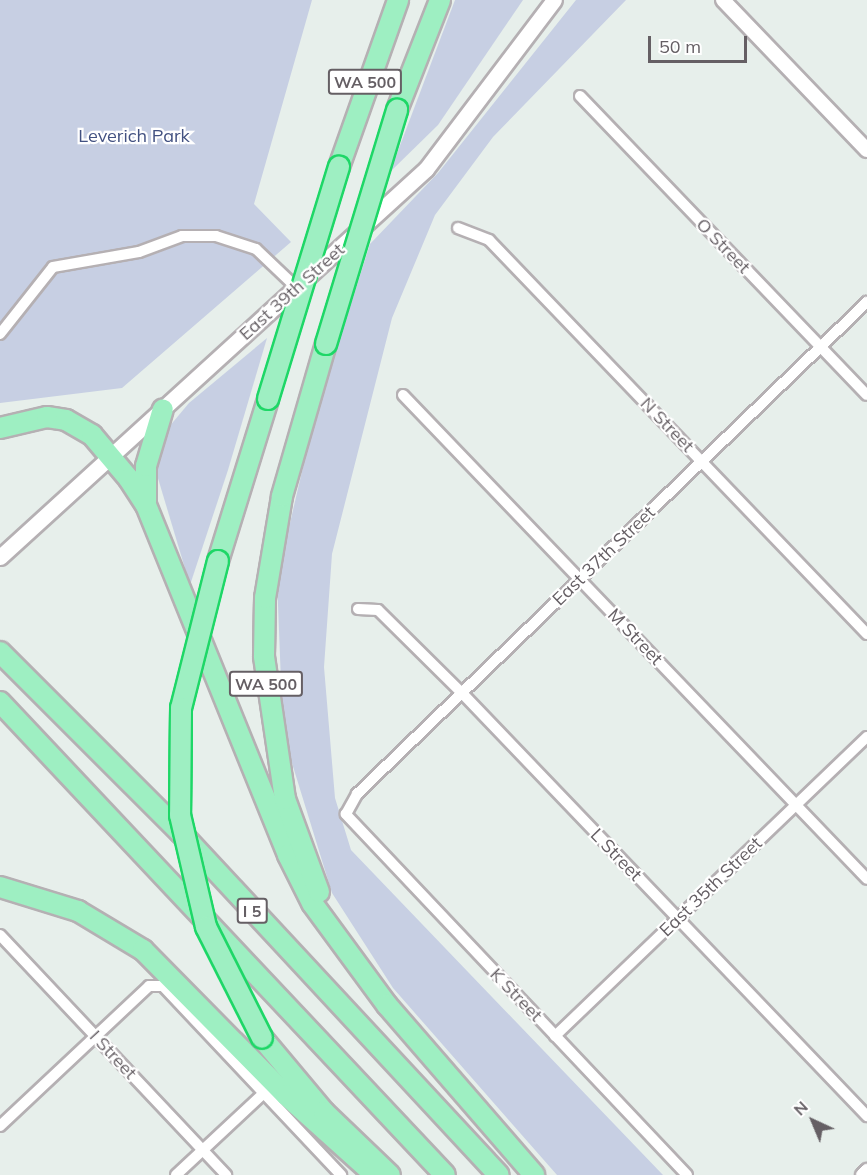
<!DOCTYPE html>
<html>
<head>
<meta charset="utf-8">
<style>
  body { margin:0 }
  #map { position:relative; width:867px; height:1175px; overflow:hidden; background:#e7efeb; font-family:Mulish,sans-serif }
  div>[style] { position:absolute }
  .green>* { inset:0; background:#c7cfe3 }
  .roads { filter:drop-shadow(2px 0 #b5b0b3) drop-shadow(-2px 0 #b5b0b3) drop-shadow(0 2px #b5b0b3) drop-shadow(0 -2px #b5b0b3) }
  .minor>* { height:10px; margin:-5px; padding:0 5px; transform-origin:5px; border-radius:5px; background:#fff }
  .tertiary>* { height:14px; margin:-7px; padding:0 7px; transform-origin:7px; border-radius:7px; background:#fff }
  .secondary>* { height:15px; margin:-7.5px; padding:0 7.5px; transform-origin:7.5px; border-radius:7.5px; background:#fff }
  .motorway>* { height:20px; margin:-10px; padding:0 10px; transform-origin:10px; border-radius:10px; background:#9eefc2 }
  .bridges { filter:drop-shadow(2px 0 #1ed767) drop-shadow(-2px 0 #1ed767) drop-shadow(0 2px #1ed767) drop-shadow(0 -2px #1ed767) }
  .motorway-bridge>* { height:20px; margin:-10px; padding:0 10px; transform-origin:10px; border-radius:10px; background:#9eefc2 }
  span { translate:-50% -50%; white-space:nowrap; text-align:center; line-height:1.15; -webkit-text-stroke:4.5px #fff; paint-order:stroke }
  .shield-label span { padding:2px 4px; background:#fff; border:2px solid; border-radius:4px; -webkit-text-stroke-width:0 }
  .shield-label { font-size:16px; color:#655f64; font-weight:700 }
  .park-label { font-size:18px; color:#425181 }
  .street-label { font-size:18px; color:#655f64 }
  .north { position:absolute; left:783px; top:1091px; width:60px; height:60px; -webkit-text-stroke:4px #fff; paint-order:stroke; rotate:316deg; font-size:16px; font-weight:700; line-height:24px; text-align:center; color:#655f64 }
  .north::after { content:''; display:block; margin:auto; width:21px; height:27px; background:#655f64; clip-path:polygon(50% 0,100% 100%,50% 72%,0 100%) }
  .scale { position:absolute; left:648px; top:36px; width:99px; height:27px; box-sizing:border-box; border:3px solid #655f64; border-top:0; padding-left:8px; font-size:18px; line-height:21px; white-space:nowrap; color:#655f64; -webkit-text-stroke:4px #fff; paint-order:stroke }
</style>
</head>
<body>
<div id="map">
  <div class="green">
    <div style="clip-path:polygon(0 0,312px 0,254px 204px,291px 242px,122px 388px,0 403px)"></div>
    <div style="clip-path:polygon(455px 0,523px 0,438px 125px,390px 172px)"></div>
    <div style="clip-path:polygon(576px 0,626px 0,493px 137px,435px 215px,392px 318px,332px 554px,324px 667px,335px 798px,351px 850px,663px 1175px,557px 1175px,393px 988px,332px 893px,283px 734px,277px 579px,313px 424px,370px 244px,438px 173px)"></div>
    <div style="clip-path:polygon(267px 338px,228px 470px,190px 585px,154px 465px,163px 434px,189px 403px)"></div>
  </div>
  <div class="roads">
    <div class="minor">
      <div style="left:580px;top:96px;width:414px;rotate:46.2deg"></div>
      <div style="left:458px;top:228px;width:33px;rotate:21deg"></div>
      <div style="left:489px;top:240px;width:546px;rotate:46.19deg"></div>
      <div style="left:0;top:334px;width:85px;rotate:-51.7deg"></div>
      <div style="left:53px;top:267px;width:87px;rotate:-9.9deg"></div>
      <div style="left:139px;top:252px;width:46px;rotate:-20.4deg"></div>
      <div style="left:182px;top:236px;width:34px"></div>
      <div style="left:216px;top:236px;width:42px;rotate:18deg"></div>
      <div style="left:256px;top:249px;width:57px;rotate:43.6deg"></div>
      <div style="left:403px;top:395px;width:670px;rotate:46.21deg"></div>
      <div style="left:358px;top:609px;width:20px;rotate:3deg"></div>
      <div style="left:378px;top:610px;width:118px;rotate:44.7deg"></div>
      <div style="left:462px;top:693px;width:586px;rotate:46.25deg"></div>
      <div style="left:0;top:935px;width:330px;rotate:46.7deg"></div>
      <div style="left:555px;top:1036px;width:432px;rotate:-43.8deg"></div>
      <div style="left:0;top:1126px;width:204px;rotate:-43.2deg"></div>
      <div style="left:149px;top:986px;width:14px"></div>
      <div style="left:163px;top:986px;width:260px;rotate:46.7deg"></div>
      <div style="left:176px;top:1175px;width:120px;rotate:-43deg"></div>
      <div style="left:687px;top:1175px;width:497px;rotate:-133.4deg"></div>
      <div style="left:346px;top:814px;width:23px;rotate:-61deg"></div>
      <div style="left:357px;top:794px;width:709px;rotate:-43.97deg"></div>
    </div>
    <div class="tertiary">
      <div style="left:723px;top:0;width:208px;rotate:46.2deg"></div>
      <div style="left:863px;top:1175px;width:6px;rotate:-45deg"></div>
    </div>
    <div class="secondary">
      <div style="left:0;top:557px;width:576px;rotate:-42.33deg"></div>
      <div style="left:426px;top:169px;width:212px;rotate:-52.9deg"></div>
    </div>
    <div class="motorway">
      <div style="left:397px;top:110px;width:118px;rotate:-68.6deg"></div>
      <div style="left:339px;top:167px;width:177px;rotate:-70.5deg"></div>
      <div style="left:0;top:428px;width:48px;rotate:-13.2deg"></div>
      <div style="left:47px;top:417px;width:19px;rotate:9deg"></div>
      <div style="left:66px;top:420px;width:30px;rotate:30deg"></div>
      <div style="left:92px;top:435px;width:57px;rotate:49.9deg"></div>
      <div style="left:129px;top:479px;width:31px;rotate:57deg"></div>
      <div style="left:146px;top:505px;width:378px;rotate:67.9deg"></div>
      <div style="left:288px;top:855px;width:54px;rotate:63.4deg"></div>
      <div style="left:312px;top:903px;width:127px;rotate:53.7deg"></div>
      <div style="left:387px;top:1005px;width:225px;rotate:49.1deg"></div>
      <div style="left:146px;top:502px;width:36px;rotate:-90deg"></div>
      <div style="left:146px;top:466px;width:59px;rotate:-73.4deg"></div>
      <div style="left:218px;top:561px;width:170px;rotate:-72.8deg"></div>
      <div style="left:0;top:652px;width:255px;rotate:45deg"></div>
      <div style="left:180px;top:832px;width:468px;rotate:47.1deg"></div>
      <div style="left:0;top:702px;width:649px;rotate:46.75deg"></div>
      <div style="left:0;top:887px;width:82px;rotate:17.1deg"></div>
      <div style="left:78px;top:911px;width:76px;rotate:31deg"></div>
      <div style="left:143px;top:950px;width:204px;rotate:45.4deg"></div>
      <div style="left:286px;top:1095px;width:120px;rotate:42deg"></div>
      <div style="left:319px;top:892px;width:99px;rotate:-110.1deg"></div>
      <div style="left:285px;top:799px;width:145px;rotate:-98.4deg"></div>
      <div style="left:264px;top:656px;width:58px;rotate:-89deg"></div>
      <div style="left:265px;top:598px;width:103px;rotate:-80.5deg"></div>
      <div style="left:282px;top:496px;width:158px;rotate:-73.9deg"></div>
      <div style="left:262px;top:1038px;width:97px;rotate:50deg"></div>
      <div style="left:324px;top:1112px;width:91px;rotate:43.7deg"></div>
    </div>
  </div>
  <div class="bridges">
    <div class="motorway-bridge">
      <div style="left:326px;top:344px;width:245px;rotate:-73.1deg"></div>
      <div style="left:268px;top:399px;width:243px;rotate:-73deg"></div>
      <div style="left:218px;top:561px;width:152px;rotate:104.1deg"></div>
      <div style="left:181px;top:708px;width:107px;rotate:90.5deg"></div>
      <div style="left:180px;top:815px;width:115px;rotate:76.9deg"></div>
      <div style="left:206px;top:927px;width:124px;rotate:63.2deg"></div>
    </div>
  </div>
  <div class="shield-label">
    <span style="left:365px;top:82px">WA 500</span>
    <span style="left:266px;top:684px">WA 500</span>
    <span style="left:252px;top:911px">I 5</span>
  </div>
  <div class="park-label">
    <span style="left:134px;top:136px">Leverich Park</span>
  </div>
  <div class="street-label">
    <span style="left:723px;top:246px;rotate:46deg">O Street</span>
    <span style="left:292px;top:292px;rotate:-42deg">East 39th Street</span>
    <span style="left:667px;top:425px;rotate:46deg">N Street</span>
    <span style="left:604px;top:556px;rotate:-44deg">East 37th Street</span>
    <span style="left:635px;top:637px;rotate:46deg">M Street</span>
    <span style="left:616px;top:855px;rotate:46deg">L Street</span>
    <span style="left:711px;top:887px;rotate:-44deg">East 35th Street</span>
    <span style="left:516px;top:995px;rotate:46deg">K Street</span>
    <span style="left:113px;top:1055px;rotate:47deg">I Street</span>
  </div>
  <div class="north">N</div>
  <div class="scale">50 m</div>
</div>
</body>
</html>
